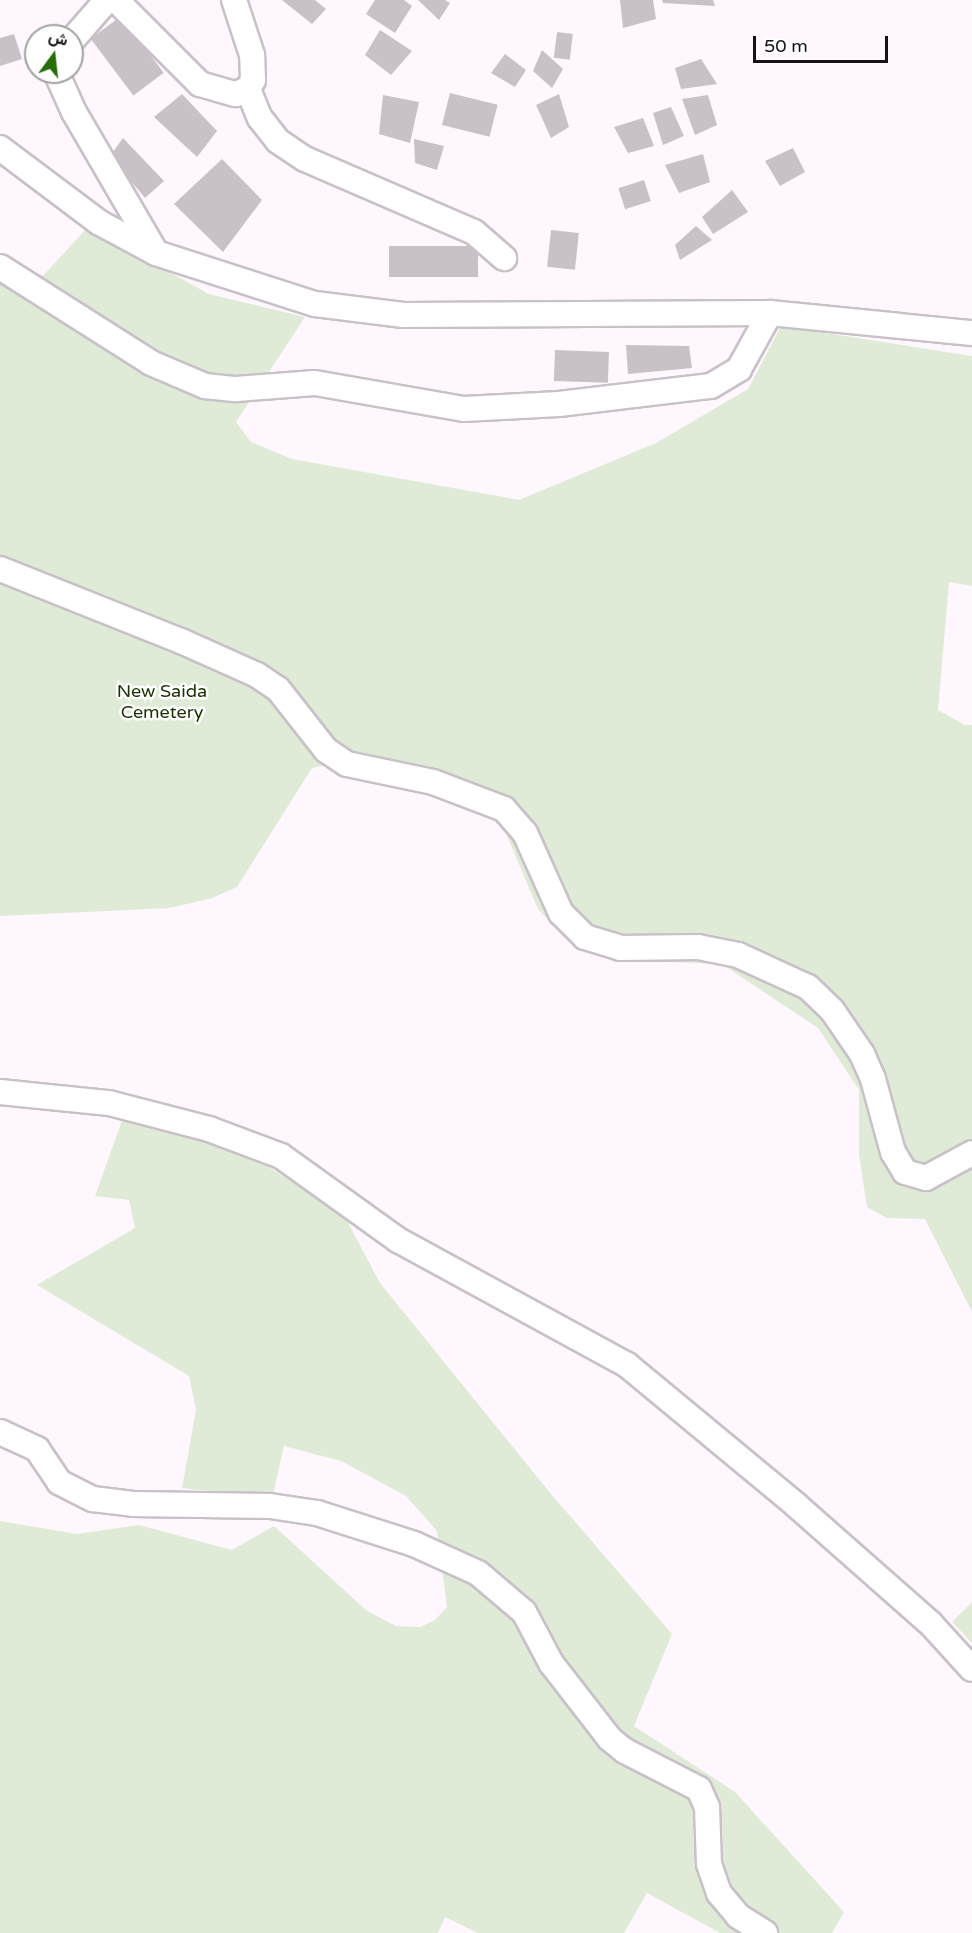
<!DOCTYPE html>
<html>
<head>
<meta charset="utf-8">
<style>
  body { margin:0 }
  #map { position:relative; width:972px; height:1933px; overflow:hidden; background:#fef7fd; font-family:"Varela Round",Vazirmatn,sans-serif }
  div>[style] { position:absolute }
  .green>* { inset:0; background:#e0ebd7 }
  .building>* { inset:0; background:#c8c1c7; transform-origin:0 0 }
  .roads { filter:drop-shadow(2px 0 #c8c1c7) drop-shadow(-2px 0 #c8c1c7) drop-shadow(0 2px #c8c1c7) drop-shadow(0 -2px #c8c1c7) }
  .minor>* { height:24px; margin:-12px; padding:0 12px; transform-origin:12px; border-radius:12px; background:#fff }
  span { translate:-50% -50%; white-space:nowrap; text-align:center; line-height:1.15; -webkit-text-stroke:5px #fff; paint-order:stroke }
  .park-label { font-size:18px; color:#1c3102 }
  .north { position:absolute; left:24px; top:24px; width:60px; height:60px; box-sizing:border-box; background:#fff; border:2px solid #a1a1a1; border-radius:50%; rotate:15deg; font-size:16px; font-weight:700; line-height:24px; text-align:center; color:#151315 }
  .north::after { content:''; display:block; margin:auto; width:21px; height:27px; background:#266d08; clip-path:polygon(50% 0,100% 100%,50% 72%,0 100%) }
  .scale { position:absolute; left:753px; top:36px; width:135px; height:27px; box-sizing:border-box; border:3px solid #151315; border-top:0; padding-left:8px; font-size:18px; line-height:21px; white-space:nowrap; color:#151315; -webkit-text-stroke:4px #fff; paint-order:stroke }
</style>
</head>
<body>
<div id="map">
  <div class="green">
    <div style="clip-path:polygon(88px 227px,209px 294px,305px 317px,236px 422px,251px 442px,292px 459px,519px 500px,656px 443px,748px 389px,781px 326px,972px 356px,972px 586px,949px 582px,938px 710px,965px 725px,972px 725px,972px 1312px,925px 1219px,887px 1218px,867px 1207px,859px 1155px,859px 1090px,818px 1028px,722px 964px,618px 960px,566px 939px,538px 909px,499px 817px,332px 764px,312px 768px,237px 887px,212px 898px,170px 908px,0 916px,0 282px,27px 293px)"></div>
    <div style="clip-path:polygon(124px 1115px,233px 1145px,343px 1213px,380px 1283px,551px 1494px,672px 1634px,634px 1726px,735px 1792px,844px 1912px,832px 1933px,720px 1933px,647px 1893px,624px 1933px,478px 1933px,445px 1917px,438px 1933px,0 1933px,0 1521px,77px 1534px,139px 1525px,232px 1550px,274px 1526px,367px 1611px,396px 1626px,420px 1627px,435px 1620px,447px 1607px,437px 1531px,406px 1496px,341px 1461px,284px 1446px,272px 1499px,182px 1488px,196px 1410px,189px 1376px,37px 1285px,135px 1228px,129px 1200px,95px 1196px)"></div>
    <div style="clip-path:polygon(972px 1602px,972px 1643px,952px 1622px)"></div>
  </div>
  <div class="building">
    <div style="clip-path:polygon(282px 0,315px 0,326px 9px,312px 24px)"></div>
    <div style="clip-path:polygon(375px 0,404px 0,412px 6px,395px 33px,366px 14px)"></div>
    <div style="clip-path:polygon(418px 0,445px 0,450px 3px,439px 20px)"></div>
    <div style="clip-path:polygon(620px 0,653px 0,656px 19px,623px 28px)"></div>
    <div style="clip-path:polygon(662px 0,713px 0,715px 6px,663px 3px)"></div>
    <div style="left:121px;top:16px;width:71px;height:38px;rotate:53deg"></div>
    <div style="clip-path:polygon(380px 30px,412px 51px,391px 75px,365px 55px)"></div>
    <div style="left:557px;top:32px;width:16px;height:26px;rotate:7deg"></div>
    <div style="clip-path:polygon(14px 34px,22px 59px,0 66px,0 38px)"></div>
    <div style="clip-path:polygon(542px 50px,563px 69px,552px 88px,533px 71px)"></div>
    <div style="clip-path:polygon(505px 54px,526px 70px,515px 87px,491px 73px)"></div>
    <div style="clip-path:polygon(701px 59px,717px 84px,681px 89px,675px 68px)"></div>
    <div style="left:450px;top:93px;width:49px;height:33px;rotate:14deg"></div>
    <div style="clip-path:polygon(182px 94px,217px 131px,197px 157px,154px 117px)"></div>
    <div style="clip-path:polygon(559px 94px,569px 127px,551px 138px,536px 105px)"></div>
    <div style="clip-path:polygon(383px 95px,419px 102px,410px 143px,379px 134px)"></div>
    <div style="clip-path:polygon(708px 95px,717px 125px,695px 135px,682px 99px)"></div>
    <div style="clip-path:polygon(671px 107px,684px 136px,663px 145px,653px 113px)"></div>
    <div style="clip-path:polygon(643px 118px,654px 146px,628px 153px,614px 127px)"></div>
    <div style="clip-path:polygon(123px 138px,164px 181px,145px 198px,110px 156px)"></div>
    <div style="clip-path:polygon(414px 139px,444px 146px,437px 170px,415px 163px)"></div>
    <div style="clip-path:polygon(793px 148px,805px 172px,780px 186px,765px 161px)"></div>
    <div style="clip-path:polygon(703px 154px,710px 182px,679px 193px,665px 165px)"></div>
    <div style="clip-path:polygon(222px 159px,262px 200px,223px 252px,174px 204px)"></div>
    <div style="left:644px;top:180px;width:22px;height:27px;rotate:72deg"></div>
    <div style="clip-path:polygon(732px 190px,748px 212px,713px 234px,702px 217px)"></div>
    <div style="clip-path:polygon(696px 226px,712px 240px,680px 260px,675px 245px)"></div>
    <div style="left:551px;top:230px;width:28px;height:37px;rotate:6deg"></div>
    <div style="left:478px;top:246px;width:31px;height:89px;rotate:90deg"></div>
    <div style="clip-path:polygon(626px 345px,689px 346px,692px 368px,628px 374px)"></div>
    <div style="left:555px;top:350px;width:54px;height:31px;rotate:2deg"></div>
  </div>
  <div class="roads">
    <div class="minor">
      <div style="left:116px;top:0;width:119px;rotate:45deg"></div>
      <div style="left:200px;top:84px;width:37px;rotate:16deg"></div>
      <div style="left:236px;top:94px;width:13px;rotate:-23deg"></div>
      <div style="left:248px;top:89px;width:10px;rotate:-61deg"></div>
      <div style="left:253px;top:80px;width:25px;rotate:-92deg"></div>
      <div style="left:252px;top:55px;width:58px;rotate:-108.1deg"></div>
      <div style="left:72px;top:40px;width:53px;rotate:-48.8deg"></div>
      <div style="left:56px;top:72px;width:44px;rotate:65.8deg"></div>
      <div style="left:74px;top:112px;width:163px;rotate:59.8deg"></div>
      <div style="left:248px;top:89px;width:31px;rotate:68deg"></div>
      <div style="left:260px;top:118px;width:29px;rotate:52deg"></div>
      <div style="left:278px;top:141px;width:32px;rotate:34deg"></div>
      <div style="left:305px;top:159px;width:184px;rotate:23.4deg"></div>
      <div style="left:474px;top:232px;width:40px;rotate:41deg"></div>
      <div style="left:0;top:148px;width:125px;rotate:36.9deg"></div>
      <div style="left:100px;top:223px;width:64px;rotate:28.2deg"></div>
      <div style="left:156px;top:253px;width:167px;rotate:17.8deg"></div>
      <div style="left:315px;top:304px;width:89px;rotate:7.1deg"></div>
      <div style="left:403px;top:315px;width:367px;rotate:-0.3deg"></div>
      <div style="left:770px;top:313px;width:203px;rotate:5.7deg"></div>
      <div style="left:0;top:267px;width:179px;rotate:32.4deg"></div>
      <div style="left:151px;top:363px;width:59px;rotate:23.1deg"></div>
      <div style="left:205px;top:386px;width:31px;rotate:6deg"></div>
      <div style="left:236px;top:389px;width:79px;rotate:-4.3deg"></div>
      <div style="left:315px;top:383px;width:151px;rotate:9.9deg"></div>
      <div style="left:464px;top:409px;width:95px;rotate:-3deg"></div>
      <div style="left:559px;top:404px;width:153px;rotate:-6.8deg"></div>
      <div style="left:711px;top:386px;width:33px;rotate:-31deg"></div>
      <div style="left:739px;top:369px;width:64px;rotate:-61deg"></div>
      <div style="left:0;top:569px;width:195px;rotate:21.7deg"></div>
      <div style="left:181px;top:641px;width:83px;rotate:24.1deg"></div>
      <div style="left:257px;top:675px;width:25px;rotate:34deg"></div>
      <div style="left:278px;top:689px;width:78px;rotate:51.8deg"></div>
      <div style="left:326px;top:750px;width:25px;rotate:34deg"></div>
      <div style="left:347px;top:764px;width:88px;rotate:11.8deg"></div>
      <div style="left:433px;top:782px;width:76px;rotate:20.8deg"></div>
      <div style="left:504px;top:809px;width:32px;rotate:49deg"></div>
      <div style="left:525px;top:833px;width:88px;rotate:65.8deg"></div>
      <div style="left:561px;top:913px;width:34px;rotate:45deg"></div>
      <div style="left:585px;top:937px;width:37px;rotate:17deg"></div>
      <div style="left:620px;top:948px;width:78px;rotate:-0.7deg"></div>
      <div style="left:698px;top:947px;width:41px;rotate:11.3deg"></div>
      <div style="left:738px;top:955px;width:77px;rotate:24.6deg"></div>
      <div style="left:808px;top:987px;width:33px;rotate:44deg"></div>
      <div style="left:832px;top:1010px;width:53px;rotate:55.7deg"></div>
      <div style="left:862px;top:1054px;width:27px;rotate:66deg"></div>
      <div style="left:873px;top:1079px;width:76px;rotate:74.7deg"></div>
      <div style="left:893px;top:1152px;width:23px;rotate:59deg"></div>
      <div style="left:905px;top:1172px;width:22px;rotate:16deg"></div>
      <div style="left:926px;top:1178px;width:52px;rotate:-28.5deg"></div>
      <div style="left:0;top:1092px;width:110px;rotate:5.8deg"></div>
      <div style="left:109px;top:1103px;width:103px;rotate:14.6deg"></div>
      <div style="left:209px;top:1129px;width:77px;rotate:20.6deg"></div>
      <div style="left:281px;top:1156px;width:144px;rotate:35.7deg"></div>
      <div style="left:398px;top:1240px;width:261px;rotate:28.6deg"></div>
      <div style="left:627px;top:1365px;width:219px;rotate:39.6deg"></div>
      <div style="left:796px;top:1505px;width:179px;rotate:41.4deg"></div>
      <div style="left:930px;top:1623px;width:62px;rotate:47.6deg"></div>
      <div style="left:0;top:1432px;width:41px;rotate:24.7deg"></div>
      <div style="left:37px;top:1449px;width:40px;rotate:56deg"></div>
      <div style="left:59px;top:1482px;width:38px;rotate:27deg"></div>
      <div style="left:93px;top:1499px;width:40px;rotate:7.1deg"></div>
      <div style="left:133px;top:1504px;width:137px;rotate:0.8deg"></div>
      <div style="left:270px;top:1506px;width:48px;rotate:8.5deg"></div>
      <div style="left:317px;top:1513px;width:102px;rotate:17.7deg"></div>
      <div style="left:414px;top:1544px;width:70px;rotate:24.4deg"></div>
      <div style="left:478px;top:1573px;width:60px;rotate:40.3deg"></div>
      <div style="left:524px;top:1612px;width:58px;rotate:62.1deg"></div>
      <div style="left:551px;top:1663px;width:96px;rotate:52.2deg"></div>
      <div style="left:610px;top:1739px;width:19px;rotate:39deg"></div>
      <div style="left:625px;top:1751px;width:83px;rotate:27.2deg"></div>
      <div style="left:699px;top:1789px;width:20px;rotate:66deg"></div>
      <div style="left:707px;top:1807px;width:57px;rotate:88deg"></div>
      <div style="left:709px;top:1864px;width:31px;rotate:71deg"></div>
      <div style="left:719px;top:1893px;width:30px;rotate:50deg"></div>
      <div style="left:738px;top:1916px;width:32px;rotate:32deg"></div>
    </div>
  </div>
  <div class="park-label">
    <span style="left:162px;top:702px">New Saida<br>Cemetery</span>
  </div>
  <div class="north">ش</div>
  <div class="scale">50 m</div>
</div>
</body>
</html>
